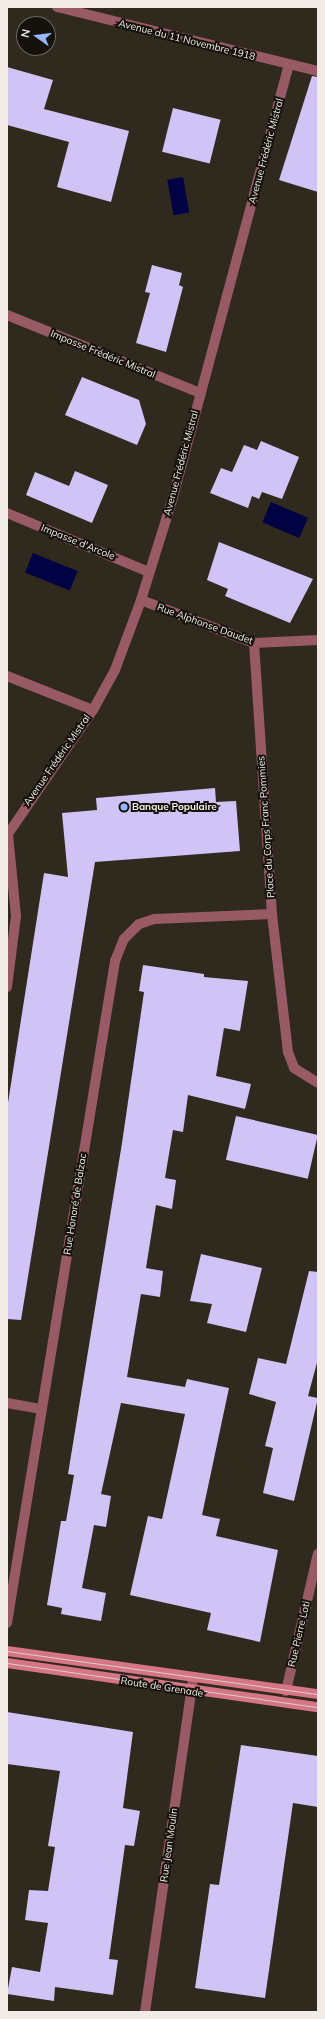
<!DOCTYPE html>
<html>
<head>
<meta charset="utf-8">
<style>
  body { margin:0 }
  #map { position:relative; width:325px; height:2019px; overflow:hidden; background:#2f291e; font-family:Mulish,sans-serif }
  div>[style] { position:absolute }
  .water>* { inset:0; background:#000244; transform-origin:0 0 }
  .building>* { inset:0; background:#d0c3f5; transform-origin:0 0 }
  .lane>* { height:10px; margin:-5px; padding:0 5px; transform-origin:5px; border-radius:5px; background:#985b66 }
  .street>* { height:10px; margin:-5px; padding:0 5px; transform-origin:5px; border-radius:5px; background:#985b66 }
  .secondary>* { height:10px; margin:-5px; padding:0 5px; transform-origin:5px; border-radius:5px; background:#d67587 }
  .tram>* { height:1px; margin:-0.5px; padding:0 0.5px; transform-origin:0.5px; border-radius:0.5px; background:#d6d2ca }
  .dots>* { width:11px; height:11px; translate:-50% -50%; box-sizing:border-box; border:2px solid #15120d; border-radius:50% }
  span { translate:-50% -50%; white-space:nowrap; text-align:center; line-height:1.15; -webkit-text-stroke:4px #15120d; paint-order:stroke }
  .street-label { font-size:10px; color:#f1ede6 }
  .poi-label { font-size:10px; color:#f1ede6; font-weight:700 }
  .left { translate:0 -50%; text-align:left }
  .frame { position:absolute; inset:0; border:8px solid #f1ede6; pointer-events:none }
  .north { position:absolute; left:16px; top:16px; width:40px; height:40px; box-sizing:border-box; background:#15120d; border:1px solid #6d6a64; border-radius:50%; rotate:284deg; font-size:11px; font-weight:700; line-height:16px; text-align:center; color:#f1ede6 }
  .north::after { content:''; display:block; margin:auto; width:14px; height:18px; background:#97b6fd; clip-path:polygon(50% 0,100% 100%,50% 72%,0 100%) }
</style>
</head>
<body>
<div id="map">
  <div class="water">
    <div style="left:183px;top:177px;width:36px;height:16px;rotate:80deg"></div>
    <div style="left:271px;top:502px;width:40px;height:22px;rotate:23deg"></div>
    <div style="left:33px;top:553px;width:48px;height:21px;rotate:22deg"></div>
  </div>
  <div class="building">
    <div style="clip-path:polygon(7px 67px,53px 80px,44px 109px,129px 131px,111px 202px,57px 187px,69px 142px,7px 125px)"></div>
    <div style="clip-path:polygon(312px 76px,318px 77px,318px 192px,279px 180px)"></div>
    <div style="left:173px;top:108px;width:49px;height:45px;rotate:14deg"></div>
    <div style="clip-path:polygon(152px 265px,182px 273px,179px 285px,183px 287px,166px 352px,136px 343px,150px 293px,145px 292px)"></div>
    <div style="clip-path:polygon(82px 377px,139px 400px,146px 424px,137px 445px,65px 415px)"></div>
    <div style="clip-path:polygon(261px 441px,299px 457px,282px 499px,262px 492px,259px 499px,252px 496px,248px 508px,210px 493px,221px 468px,232px 472px,244px 445px,257px 450px)"></div>
    <div style="clip-path:polygon(75px 471px,108px 485px,92px 523px,26px 495px,35px 472px,69px 486px)"></div>
    <div style="clip-path:polygon(219px 542px,313px 579px,290px 623px,225px 596px,228px 589px,207px 580px)"></div>
    <div style="clip-path:polygon(215px 788px,216px 802px,236px 801px,240px 851px,95px 862px,21px 1320px,7px 1319px,7px 1109px,44px 873px,68px 877px,62px 813px,97px 810px,96px 798px)"></div>
    <div style="clip-path:polygon(143px 965px,204px 974px,204px 977px,248px 981px,240px 1031px,224px 1028px,216px 1076px,251px 1084px,245px 1109px,188px 1095px,183px 1132px,173px 1130px,165px 1178px,176px 1180px,172px 1209px,156px 1205px,146px 1268px,163px 1271px,160px 1297px,141px 1294px,127px 1377px,185px 1387px,187px 1379px,229px 1388px,202px 1515px,220px 1519px,216px 1536px,278px 1550px,260px 1642px,207px 1630px,211px 1613px,130px 1595px,148px 1516px,162px 1519px,185px 1414px,121px 1403px,101px 1494px,111px 1496px,106px 1527px,94px 1525px,82px 1588px,106px 1593px,101px 1621px,61px 1614px,62px 1608px,47px 1605px,61px 1521px,66px 1521px,74px 1475px,68px 1474px,122px 1143px,144px 992px,139px 991px)"></div>
    <div style="left:236px;top:1116px;width:84px;height:45px;rotate:13deg"></div>
    <div style="clip-path:polygon(201px 1254px,262px 1268px,246px 1332px,207px 1323px,212px 1304px,190px 1301px)"></div>
    <div style="clip-path:polygon(309px 1271px,318px 1272px,318px 1359px,308px 1396px,318px 1398px,294px 1501px,263px 1493px,273px 1448px,265px 1446px,276px 1402px,249px 1394px,258px 1358px,286px 1364px)"></div>
    <div style="clip-path:polygon(7px 1712px,133px 1732px,123px 1808px,140px 1811px,134px 1846px,125px 1845px,109px 1959px,118px 1960px,113px 1995px,55px 1987px,54px 2001px,7px 1994px,12px 1967px,40px 1972px,48px 1923px,25px 1920px,29px 1890px,48px 1891px,55px 1847px,48px 1846px,60px 1771px,7px 1764px)"></div>
    <div style="clip-path:polygon(241px 1745px,318px 1756px,318px 1807px,293px 1803px,265px 1998px,195px 1988px,210px 1884px,219px 1885px)"></div>
  </div>
  <div class="lane">
    <div style="left:7px;top:315px;width:208px;rotate:22deg"></div>
    <div style="left:7px;top:676px;width:92px;rotate:21.6deg"></div>
  </div>
  <div class="street">
    <div style="left:57px;top:7px;width:269px;rotate:13.8deg"></div>
    <div style="left:7px;top:513px;width:154px;rotate:22.6deg"></div>
    <div style="left:141px;top:600px;width:121px;rotate:20.8deg"></div>
    <div style="left:254px;top:643px;width:64px;rotate:-2.7deg"></div>
    <div style="left:254px;top:643px;width:272px;rotate:86.2deg"></div>
    <div style="left:272px;top:914px;width:139px;rotate:83.4deg"></div>
    <div style="left:288px;top:1052px;width:17px;rotate:69deg"></div>
    <div style="left:294px;top:1068px;width:28px;rotate:32deg"></div>
    <div style="left:7px;top:987px;width:72px;rotate:-82.8deg"></div>
    <div style="left:16px;top:916px;width:82px;rotate:-95.6deg"></div>
    <div style="left:8px;top:834px;width:150px;rotate:-55.6deg"></div>
    <div style="left:93px;top:710px;width:46px;rotate:-61.2deg"></div>
    <div style="left:115px;top:670px;width:75px;rotate:-69.6deg"></div>
    <div style="left:141px;top:600px;width:108px;rotate:-72.7deg"></div>
    <div style="left:173px;top:497px;width:447px;rotate:-75deg"></div>
    <div style="left:7px;top:1403px;width:35px;rotate:10deg"></div>
    <div style="left:7px;top:1623px;width:671px;rotate:-80.73deg"></div>
    <div style="left:115px;top:961px;width:24px;rotate:-68deg"></div>
    <div style="left:124px;top:939px;width:21px;rotate:-45deg"></div>
    <div style="left:139px;top:924px;width:16px;rotate:-18deg"></div>
    <div style="left:154px;top:919px;width:118px;rotate:-2.4deg"></div>
    <div style="left:286px;top:1691px;width:141px;rotate:-76.9deg"></div>
    <div style="left:145px;top:2012px;width:337px;rotate:-81.8deg"></div>
  </div>
  <div class="secondary">
    <div style="left:7px;top:1651px;width:314px;rotate:7.9deg"></div>
    <div style="left:7px;top:1663px;width:314px;rotate:8.1deg"></div>
  </div>
  <div class="tram">
    <div style="left:7px;top:1651px;width:314px;rotate:7.9deg"></div>
    <div style="left:7px;top:1663px;width:314px;rotate:8.1deg"></div>
  </div>
  <div class="dots">
    <div style="left:124px;top:807px;background:#97b6fd"></div>
  </div>
  <div class="street-label">
    <span style="left:187px;top:40px;rotate:14deg">Avenue du 11 Novembre 1918</span>
    <span style="left:266px;top:151px;rotate:-75deg">Avenue Frédéric Mistral</span>
    <span style="left:103px;top:354px;rotate:22deg">Impasse Frédéric Mistral</span>
    <span style="left:181px;top:463px;rotate:-75deg">Avenue Frédéric Mistral</span>
    <span style="left:78px;top:542px;rotate:22deg">Impasse d'Arcole</span>
    <span style="left:205px;top:624px;rotate:20deg">Rue Alphonse Daudet</span>
    <span style="left:57px;top:760px;rotate:-55deg">Avenue Frédéric Mistral</span>
    <span style="left:266px;top:827px;rotate:-94deg">Place du Corps Franc Pommies</span>
    <span style="left:75px;top:1204px;rotate:-81deg">Rue Honoré de Balzac</span>
    <span style="left:299px;top:1634px;rotate:-77deg">Rue Pierre Loti</span>
    <span style="left:162px;top:1687px;rotate:9deg">Route de Grenade</span>
    <span style="left:169px;top:1845px;rotate:-82deg">Rue Jean Moulin</span>
  </div>
  <div class="poi-label">
    <span class="left" style="left:132px;top:807px">Banque Populaire</span>
  </div>
  <div class="frame"></div>
  <div class="north">N</div>
</div>
</body>
</html>
